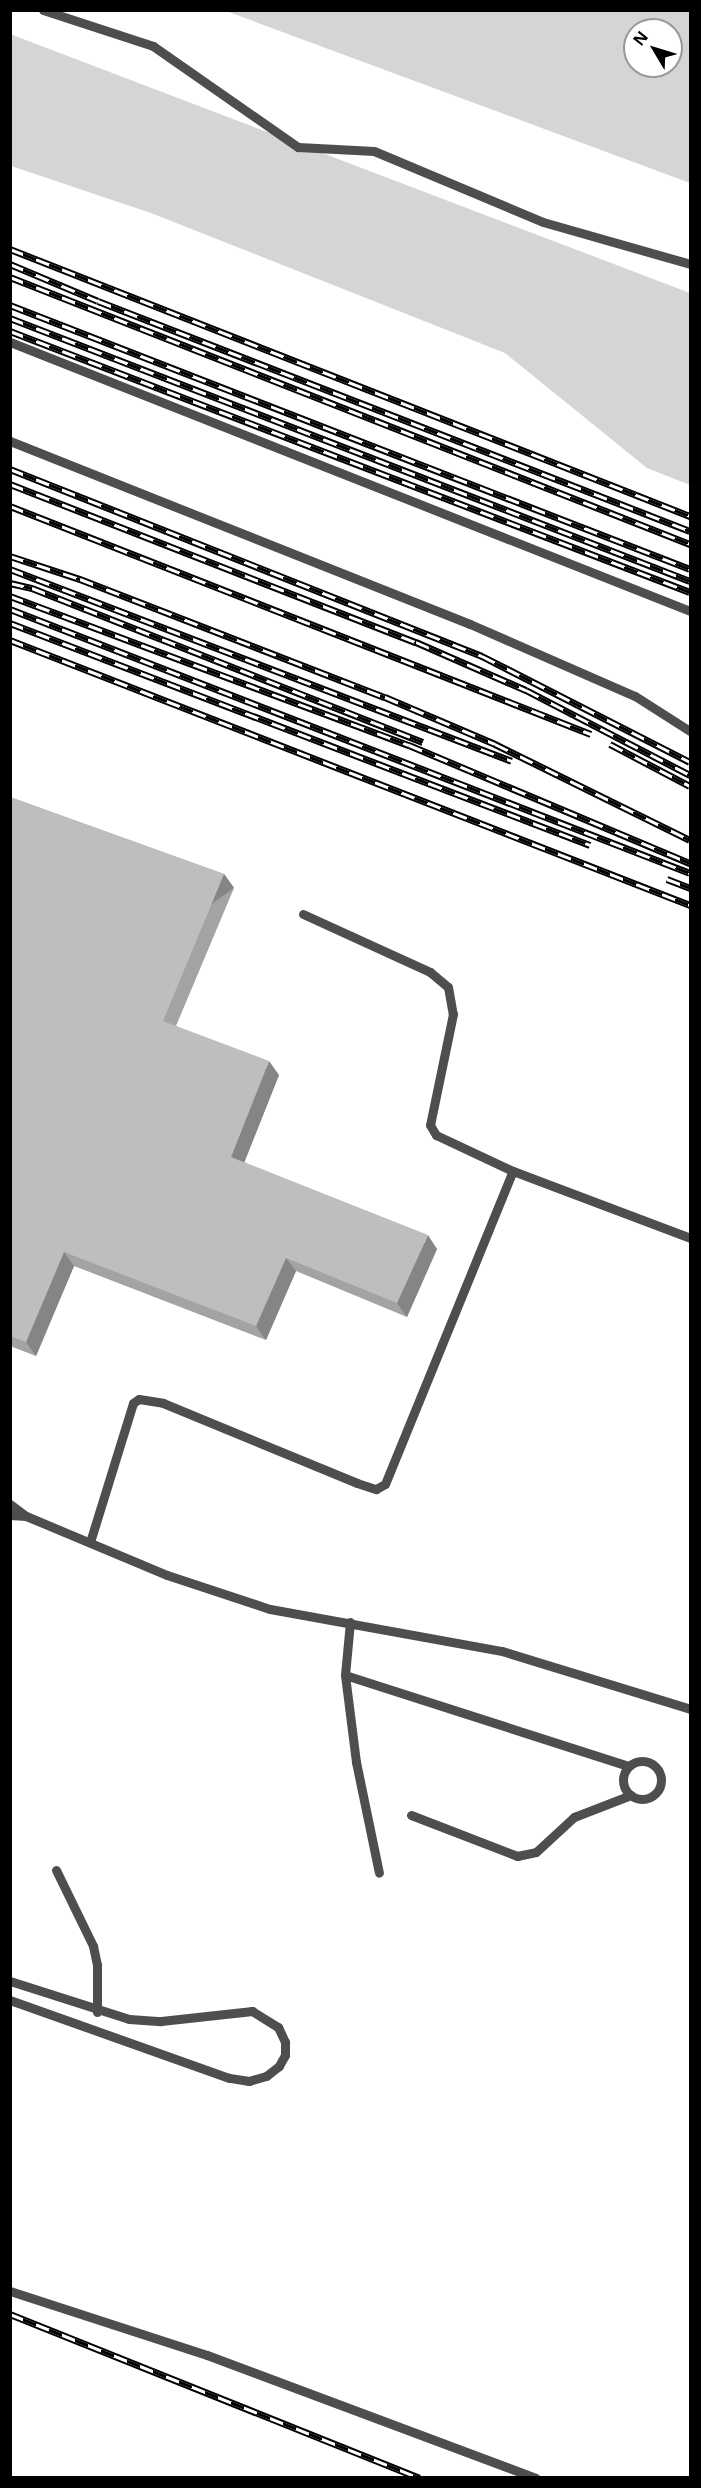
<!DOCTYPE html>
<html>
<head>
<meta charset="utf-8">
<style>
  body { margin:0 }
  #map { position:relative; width:701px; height:2488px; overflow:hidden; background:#fff; font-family:"Open Sans",sans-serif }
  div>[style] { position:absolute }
  .green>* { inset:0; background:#d5d5d5 }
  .service>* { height:9px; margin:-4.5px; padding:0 4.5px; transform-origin:4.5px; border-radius:4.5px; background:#4e4e4e }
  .service>.ring { margin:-4.5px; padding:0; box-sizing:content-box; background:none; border:9px solid #4e4e4e; border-radius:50% }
  .rail>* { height:7px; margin-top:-3.5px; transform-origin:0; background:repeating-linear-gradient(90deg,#fff 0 14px,#000 0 28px); box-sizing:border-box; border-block:2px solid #000 }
  .wall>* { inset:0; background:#a3a3a3 }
  .shaded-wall>* { inset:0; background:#858585; transform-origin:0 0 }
  .building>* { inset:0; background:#bebebe }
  span { translate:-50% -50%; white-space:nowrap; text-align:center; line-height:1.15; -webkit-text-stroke:4.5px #fff; paint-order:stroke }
  .frame { position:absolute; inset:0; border:12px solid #000; pointer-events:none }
  .north { position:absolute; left:623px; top:18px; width:60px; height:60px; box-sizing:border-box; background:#fff; border:2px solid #999; border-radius:50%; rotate:308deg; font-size:16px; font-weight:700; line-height:24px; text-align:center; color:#000 }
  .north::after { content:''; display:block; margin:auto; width:21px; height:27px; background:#000; clip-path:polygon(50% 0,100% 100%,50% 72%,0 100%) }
</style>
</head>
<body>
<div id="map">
  <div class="green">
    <div style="clip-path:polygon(evenodd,226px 11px,690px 11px,690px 183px,226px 11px,635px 30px,671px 30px,671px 66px,635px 66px,635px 30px)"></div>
    <div style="clip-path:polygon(10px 34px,690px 293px,690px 485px,647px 468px,505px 353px,151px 213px,11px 166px)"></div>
  </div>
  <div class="service">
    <div style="left:43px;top:10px;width:116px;rotate:18.1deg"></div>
    <div style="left:153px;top:46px;width:177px;rotate:34.9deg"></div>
    <div style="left:298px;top:147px;width:76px;rotate:3deg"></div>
    <div style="left:374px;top:151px;width:183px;rotate:22.8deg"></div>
    <div style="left:543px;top:222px;width:153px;rotate:15.9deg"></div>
    <div style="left:10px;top:342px;width:731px;rotate:21.58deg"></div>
    <div style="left:10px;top:441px;width:495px;rotate:21.7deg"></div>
    <div style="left:470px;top:624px;width:180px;rotate:23.6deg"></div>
    <div style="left:635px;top:696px;width:65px;rotate:32.5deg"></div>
    <div style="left:303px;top:914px;width:140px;rotate:24.5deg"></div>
    <div style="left:430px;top:972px;width:23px;rotate:40deg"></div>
    <div style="left:448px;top:987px;width:27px;rotate:80deg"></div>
    <div style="left:453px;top:1014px;width:113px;rotate:101.7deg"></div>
    <div style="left:430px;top:1125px;width:12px;rotate:59deg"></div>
    <div style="left:436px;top:1135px;width:85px;rotate:25.1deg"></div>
    <div style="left:10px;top:1504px;width:20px;rotate:37deg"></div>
    <div style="left:26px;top:1516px;width:153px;rotate:22.7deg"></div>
    <div style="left:167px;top:1575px;width:108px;rotate:18.3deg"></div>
    <div style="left:270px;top:1609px;width:236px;rotate:10.3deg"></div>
    <div style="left:502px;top:1651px;width:197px;rotate:17.1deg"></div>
    <div style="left:10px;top:1515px;width:16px;rotate:4deg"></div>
    <div style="left:90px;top:1542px;width:145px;rotate:-72.8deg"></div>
    <div style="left:133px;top:1403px;width:7px;rotate:-34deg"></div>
    <div style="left:139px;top:1399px;width:24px;rotate:9deg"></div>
    <div style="left:163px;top:1403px;width:210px;rotate:22.4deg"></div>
    <div style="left:357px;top:1483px;width:20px;rotate:18deg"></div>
    <div style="left:376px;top:1489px;width:10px;rotate:-29deg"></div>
    <div style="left:385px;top:1484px;width:338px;rotate:-67.8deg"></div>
    <div style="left:513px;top:1171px;width:189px;rotate:20.7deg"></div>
    <div style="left:350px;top:1622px;width:53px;rotate:95.4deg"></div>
    <div style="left:345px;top:1675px;width:298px;rotate:17.8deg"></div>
    <div style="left:345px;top:1675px;width:88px;rotate:82.8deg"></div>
    <div style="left:356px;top:1762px;width:113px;rotate:78.3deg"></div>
    <div class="ring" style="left:623px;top:1761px;width:29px;height:29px"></div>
    <div style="left:411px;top:1815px;width:114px;rotate:21.1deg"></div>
    <div style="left:517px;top:1856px;width:19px;rotate:-12deg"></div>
    <div style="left:536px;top:1852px;width:52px;rotate:-42.6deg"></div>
    <div style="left:574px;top:1817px;width:61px;rotate:-21.1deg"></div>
    <div style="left:56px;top:1870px;width:85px;rotate:64deg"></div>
    <div style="left:93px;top:1946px;width:19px;rotate:78deg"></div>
    <div style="left:97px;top:1965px;width:47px;rotate:90deg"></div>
    <div style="left:10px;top:1981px;width:125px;rotate:17.7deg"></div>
    <div style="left:129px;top:2019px;width:32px;rotate:4deg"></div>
    <div style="left:161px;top:2021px;width:92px;rotate:-6.3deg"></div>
    <div style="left:252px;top:2011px;width:31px;rotate:32deg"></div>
    <div style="left:278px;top:2027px;width:17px;rotate:65deg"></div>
    <div style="left:285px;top:2042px;width:13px;rotate:90deg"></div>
    <div style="left:285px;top:2055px;width:13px;rotate:119deg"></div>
    <div style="left:279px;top:2066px;width:16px;rotate:142deg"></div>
    <div style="left:266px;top:2076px;width:18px;rotate:164deg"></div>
    <div style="left:249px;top:2081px;width:20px;rotate:-171deg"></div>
    <div style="left:229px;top:2078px;width:232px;rotate:-160.4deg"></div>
    <div style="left:10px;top:2291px;width:207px;rotate:18deg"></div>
    <div style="left:207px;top:2355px;width:351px;rotate:20.5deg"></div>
  </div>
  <div class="rail">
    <div style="left:10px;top:249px;width:731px;rotate:21.44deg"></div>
    <div style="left:10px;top:264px;width:95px;rotate:22.8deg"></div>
    <div style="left:98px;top:301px;width:635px;rotate:21.23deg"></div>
    <div style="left:10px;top:277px;width:731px;rotate:21.44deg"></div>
    <div style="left:10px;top:305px;width:729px;rotate:21.22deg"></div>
    <div style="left:10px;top:318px;width:729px;rotate:21.14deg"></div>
    <div style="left:10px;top:331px;width:728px;rotate:21deg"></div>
    <div style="left:10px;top:469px;width:508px;rotate:21.61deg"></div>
    <div style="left:482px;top:656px;width:233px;rotate:27deg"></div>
    <div style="left:10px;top:484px;width:436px;rotate:21.3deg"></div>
    <div style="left:416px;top:642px;width:120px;rotate:23.6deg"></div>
    <div style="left:526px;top:690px;width:185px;rotate:27.4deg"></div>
    <div style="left:10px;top:506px;width:624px;rotate:21.43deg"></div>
    <div style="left:10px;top:556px;width:74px;rotate:18.2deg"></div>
    <div style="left:80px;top:579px;width:327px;rotate:21.2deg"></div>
    <div style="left:385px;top:697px;width:120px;rotate:23.1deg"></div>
    <div style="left:495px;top:744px;width:217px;rotate:26.2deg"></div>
    <div style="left:10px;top:569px;width:537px;rotate:20.93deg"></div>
    <div style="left:10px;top:583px;width:23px;rotate:13deg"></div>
    <div style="left:32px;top:588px;width:420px;rotate:21.5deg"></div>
    <div style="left:10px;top:596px;width:426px;rotate:20.5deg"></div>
    <div style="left:409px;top:745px;width:305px;rotate:22.8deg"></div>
    <div style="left:10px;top:609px;width:729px;rotate:21.22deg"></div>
    <div style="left:10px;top:623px;width:621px;rotate:20.94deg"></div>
    <div style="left:10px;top:640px;width:730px;rotate:21.29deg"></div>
    <div style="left:610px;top:744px;width:90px;rotate:27.7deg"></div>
    <div style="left:667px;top:879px;width:25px;rotate:21deg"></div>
    <div style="left:10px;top:2314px;width:441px;rotate:21.8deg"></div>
  </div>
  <div class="wall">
    <div style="clip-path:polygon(10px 797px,224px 874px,234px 888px,176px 1026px,279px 1075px,244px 1162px,437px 1249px,407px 1317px,296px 1271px,266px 1340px,74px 1266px,36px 1356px,10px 1346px)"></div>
  </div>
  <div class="shaded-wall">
    <div style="left:224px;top:874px;width:17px;height:159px;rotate:54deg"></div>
    <div style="clip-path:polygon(269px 1061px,279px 1075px,241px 1171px,231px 1157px)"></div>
    <div style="clip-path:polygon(428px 1235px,437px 1249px,407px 1317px,397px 1303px)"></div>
    <div style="clip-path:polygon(64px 1252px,74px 1266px,36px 1356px,26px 1342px)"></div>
    <div style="clip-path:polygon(286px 1258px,296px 1271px,266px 1340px,256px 1326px)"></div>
  </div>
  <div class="building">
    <div style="clip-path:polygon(10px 797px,224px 874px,163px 1021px,269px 1061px,231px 1157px,428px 1235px,397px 1303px,286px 1258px,256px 1326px,64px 1252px,26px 1342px,10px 1336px)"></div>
  </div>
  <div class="frame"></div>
  <div class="north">N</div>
</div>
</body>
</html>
